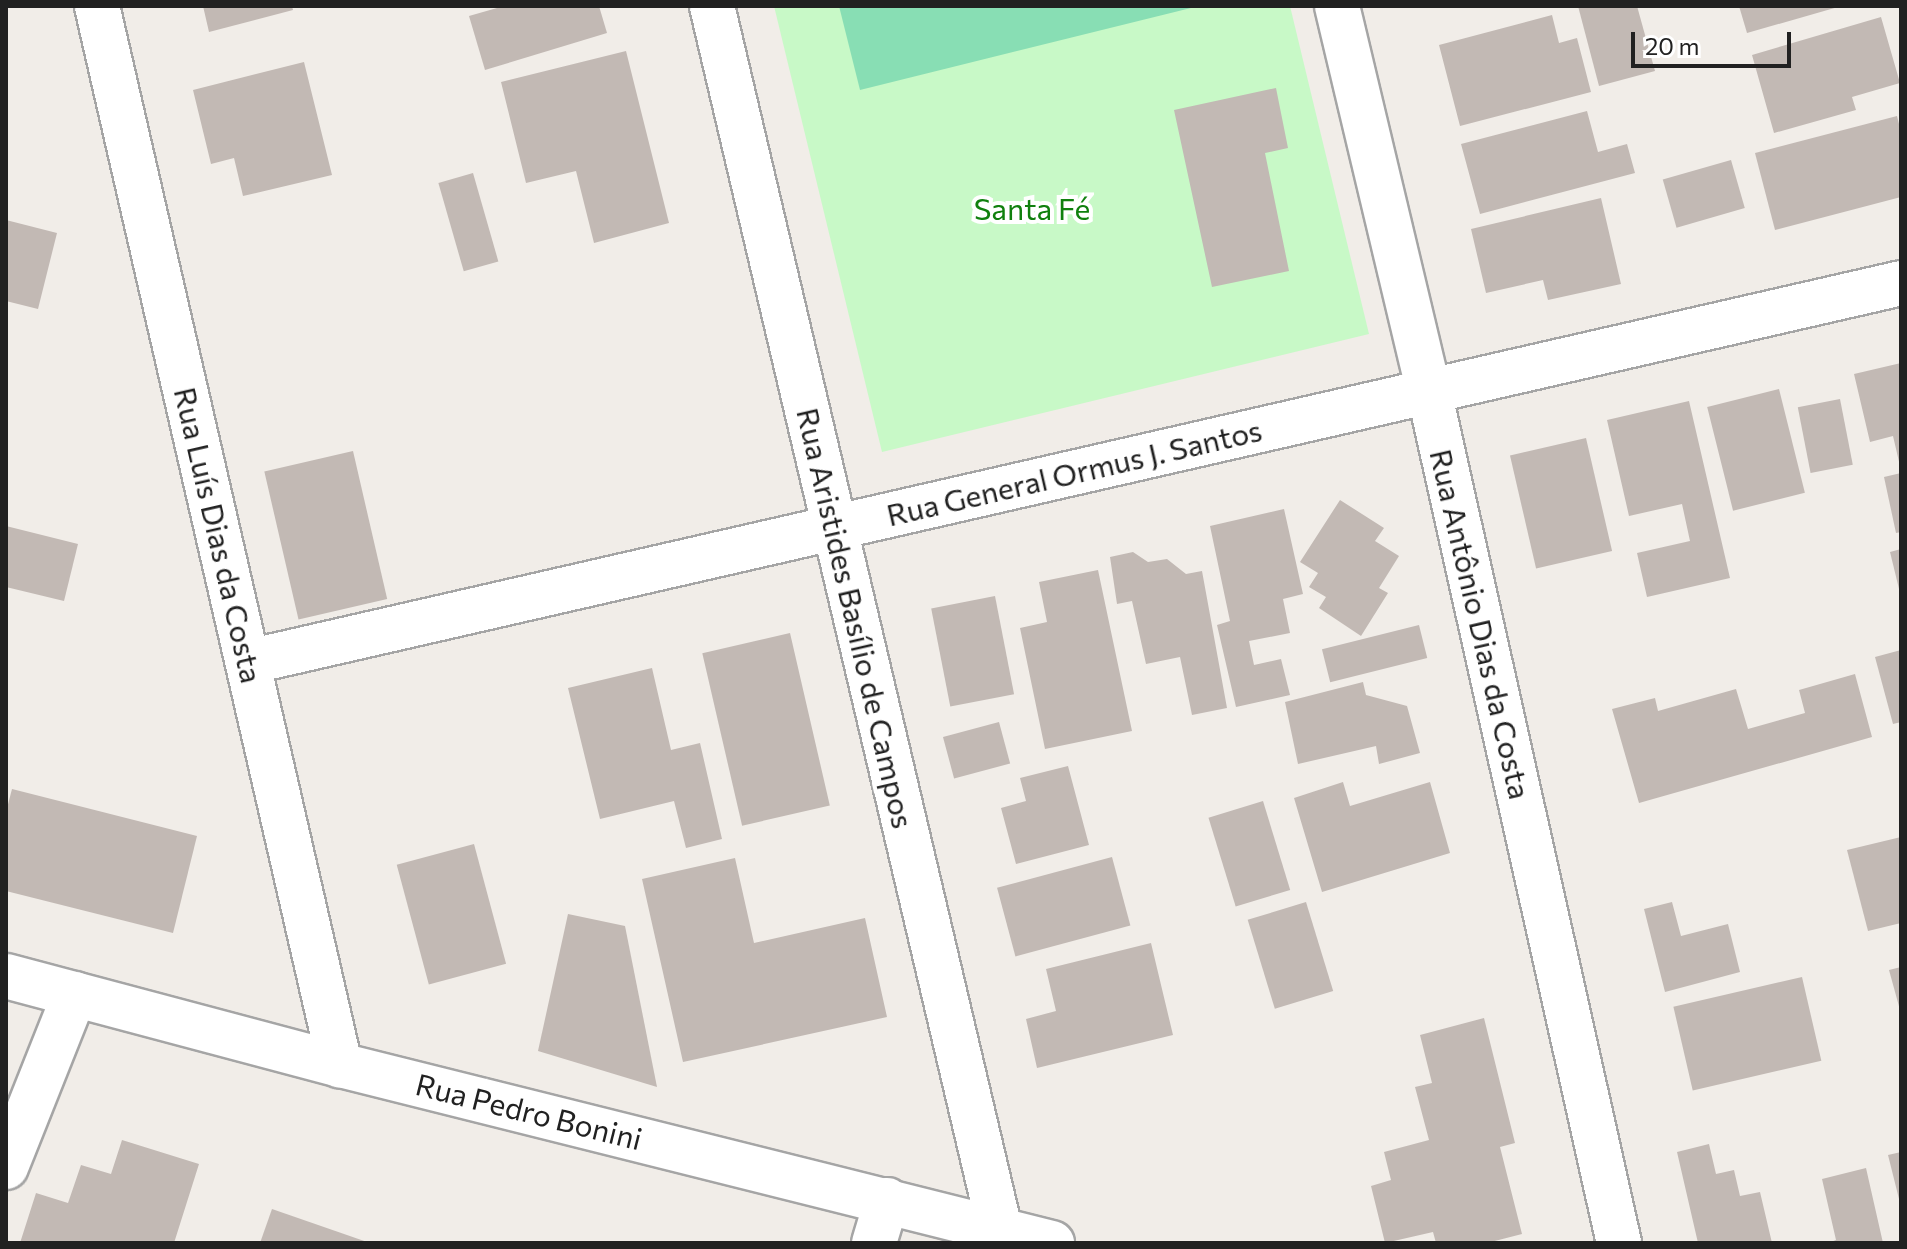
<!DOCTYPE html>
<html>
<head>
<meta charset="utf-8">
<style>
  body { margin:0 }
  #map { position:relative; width:1907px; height:1249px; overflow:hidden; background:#f1ede8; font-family:Commissioner,sans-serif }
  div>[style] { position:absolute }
  .park>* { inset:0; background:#c8f9c7 }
  .pitch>* { inset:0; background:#88deb4 }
  .building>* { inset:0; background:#c2b9b4; transform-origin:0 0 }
  .roads { filter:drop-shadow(2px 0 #a5a5a5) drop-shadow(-2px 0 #a5a5a5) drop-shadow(0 2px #a5a5a5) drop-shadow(0 -2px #a5a5a5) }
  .minor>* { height:44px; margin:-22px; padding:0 22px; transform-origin:22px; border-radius:22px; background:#fff }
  span { translate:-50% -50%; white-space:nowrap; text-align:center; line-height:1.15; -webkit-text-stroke:8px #fff; paint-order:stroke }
  .park-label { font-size:30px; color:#10800e }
  .street-label { font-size:30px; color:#212121 }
  .frame { position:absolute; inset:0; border:8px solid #212121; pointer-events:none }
  .scale { position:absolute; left:1631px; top:32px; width:160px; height:36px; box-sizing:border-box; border:4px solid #212121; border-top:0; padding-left:10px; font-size:24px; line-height:28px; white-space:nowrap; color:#212121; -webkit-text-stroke:6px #fff; paint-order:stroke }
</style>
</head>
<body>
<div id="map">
  <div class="park">
    <div style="clip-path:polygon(774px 6px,1290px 6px,1369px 334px,882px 452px)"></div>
  </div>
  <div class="pitch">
    <div style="clip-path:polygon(839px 6px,1199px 6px,860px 90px)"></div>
  </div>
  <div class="building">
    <div style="clip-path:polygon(203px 6px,292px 6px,293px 10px,209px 32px)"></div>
    <div style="clip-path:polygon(504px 6px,599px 6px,607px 33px,485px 70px,469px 16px)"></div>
    <div style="clip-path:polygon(1578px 6px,1637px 6px,1655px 71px,1599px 86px)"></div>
    <div style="clip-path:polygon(1739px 6px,1838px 6px,1838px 7px,1747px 33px)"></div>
    <div style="clip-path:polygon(1552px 15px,1559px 43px,1577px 38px,1591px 92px,1460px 126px,1439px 45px)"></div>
    <div style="clip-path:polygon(1881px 17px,1900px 83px,1852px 97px,1856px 110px,1774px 133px,1752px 55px)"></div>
    <div style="clip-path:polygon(626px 51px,669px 223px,594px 243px,576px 171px,526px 183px,501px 82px)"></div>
    <div style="clip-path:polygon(304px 62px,332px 175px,243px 196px,234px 158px,211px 164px,193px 90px)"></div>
    <div style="clip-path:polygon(1276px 88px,1288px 148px,1265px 153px,1289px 271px,1212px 287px,1174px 110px)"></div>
    <div style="clip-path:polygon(1587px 111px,1598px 152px,1627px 144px,1635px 173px,1480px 214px,1461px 144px)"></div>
    <div style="clip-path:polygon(1897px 116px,1901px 132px,1901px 197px,1775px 230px,1755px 153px)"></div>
    <div style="left:1731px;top:160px;width:50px;height:71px;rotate:74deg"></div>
    <div style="left:473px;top:173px;width:92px;height:36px;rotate:74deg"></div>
    <div style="clip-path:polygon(1601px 198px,1621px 284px,1548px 300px,1543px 280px,1486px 293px,1471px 229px)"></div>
    <div style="clip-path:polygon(6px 220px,57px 233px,38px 309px,6px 301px)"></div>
    <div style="clip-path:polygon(1901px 363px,1901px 465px,1900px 466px,1893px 436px,1870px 442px,1854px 374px)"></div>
    <div style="left:1779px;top:389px;width:107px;height:74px;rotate:76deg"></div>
    <div style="left:1840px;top:399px;width:67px;height:43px;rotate:79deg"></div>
    <div style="clip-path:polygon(1689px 401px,1730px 578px,1647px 597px,1637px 553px,1690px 541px,1682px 504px,1629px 516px,1607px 420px)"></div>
    <div style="left:1586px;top:438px;width:116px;height:78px;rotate:77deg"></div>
    <div style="left:353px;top:451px;width:152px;height:91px;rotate:77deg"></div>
    <div style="clip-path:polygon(1901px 473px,1901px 532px,1896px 533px,1884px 477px)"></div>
    <div style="clip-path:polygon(1340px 500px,1384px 528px,1375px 541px,1399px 556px,1379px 588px,1388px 593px,1361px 636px,1319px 608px,1326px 597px,1309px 587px,1318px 573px,1300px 562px)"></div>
    <div style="clip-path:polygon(1284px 509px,1303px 594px,1283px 599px,1290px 633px,1249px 641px,1254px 665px,1281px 659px,1290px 695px,1236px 707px,1217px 625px,1230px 621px,1210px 526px)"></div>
    <div style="clip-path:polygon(6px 526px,78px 544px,64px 601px,6px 587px)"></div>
    <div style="clip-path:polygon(1901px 549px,1901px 593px,1900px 593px,1890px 552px)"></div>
    <div style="clip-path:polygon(1133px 552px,1148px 562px,1167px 559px,1186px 574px,1202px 571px,1227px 708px,1192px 715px,1180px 657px,1146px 664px,1132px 601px,1117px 604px,1110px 557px)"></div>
    <div style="clip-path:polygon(1098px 570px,1132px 731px,1045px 749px,1020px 628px,1047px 622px,1039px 582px)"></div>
    <div style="left:995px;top:596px;width:100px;height:65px;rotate:79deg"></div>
    <div style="left:1419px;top:625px;width:34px;height:100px;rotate:76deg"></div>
    <div style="left:790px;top:633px;width:177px;height:90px;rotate:77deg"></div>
    <div style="clip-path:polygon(1901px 650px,1901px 722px,1893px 724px,1875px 657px)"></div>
    <div style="clip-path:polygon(652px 668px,671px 750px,700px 743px,722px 839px,686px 848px,674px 801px,600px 819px,568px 688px)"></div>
    <div style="clip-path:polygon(1855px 674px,1872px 737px,1639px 803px,1612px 709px,1655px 698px,1658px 711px,1736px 689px,1748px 729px,1805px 713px,1799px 690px)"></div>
    <div style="clip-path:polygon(1363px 682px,1366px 695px,1407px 706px,1420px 753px,1379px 764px,1376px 746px,1298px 764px,1285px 702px)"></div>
    <div style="left:999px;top:722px;width:43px;height:58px;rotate:75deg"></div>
    <div style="clip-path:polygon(1068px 766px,1089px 845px,1016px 864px,1001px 808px,1026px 801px,1020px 778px)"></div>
    <div style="clip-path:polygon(1343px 782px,1350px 806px,1430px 782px,1450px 853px,1322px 892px,1294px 798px)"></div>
    <div style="clip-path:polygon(12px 789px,197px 836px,173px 933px,6px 891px,6px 812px)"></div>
    <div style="left:1263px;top:801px;width:93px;height:57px;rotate:73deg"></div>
    <div style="clip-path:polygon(1901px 837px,1901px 923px,1868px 931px,1847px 850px)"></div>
    <div style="left:474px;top:844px;width:124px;height:80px;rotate:75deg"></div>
    <div style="left:1112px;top:857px;width:71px;height:119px;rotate:75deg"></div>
    <div style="clip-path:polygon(735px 858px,754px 943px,865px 918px,887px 1017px,683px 1062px,642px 879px)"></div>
    <div style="left:1306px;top:902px;width:93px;height:61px;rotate:73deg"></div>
    <div style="clip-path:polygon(1672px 902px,1681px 936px,1728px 924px,1740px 972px,1665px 992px,1644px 909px)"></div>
    <div style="clip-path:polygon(568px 914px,625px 926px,657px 1087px,538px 1051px)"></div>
    <div style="clip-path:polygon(1151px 943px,1173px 1035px,1037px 1068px,1026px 1019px,1056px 1011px,1046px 969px)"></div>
    <div style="clip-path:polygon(1901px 967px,1901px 1010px,1900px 1010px,1889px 970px)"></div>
    <div style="left:1802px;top:977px;width:86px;height:132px;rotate:77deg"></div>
    <div style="clip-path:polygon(1484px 1018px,1515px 1143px,1500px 1147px,1522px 1234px,1487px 1243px,1436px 1243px,1433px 1232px,1385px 1243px,1371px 1186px,1391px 1180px,1384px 1152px,1429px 1140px,1415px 1087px,1432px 1083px,1420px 1035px)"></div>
    <div style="clip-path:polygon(122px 1140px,199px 1164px,174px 1243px,20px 1243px,36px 1193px,68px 1203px,81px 1165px,111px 1174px)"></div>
    <div style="clip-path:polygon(1709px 1144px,1716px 1174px,1734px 1170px,1740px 1196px,1760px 1192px,1772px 1243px,1698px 1243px,1677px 1152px)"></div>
    <div style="clip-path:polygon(1901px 1152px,1901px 1203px,1900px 1203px,1888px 1155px)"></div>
    <div style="clip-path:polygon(1866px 1168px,1883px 1243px,1828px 1243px,1836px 1240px,1822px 1179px)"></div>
    <div style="clip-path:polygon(272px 1209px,370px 1243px,260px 1243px)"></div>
  </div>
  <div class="roads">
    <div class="minor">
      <div style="left:97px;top:6px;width:1087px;rotate:77.08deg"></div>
      <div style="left:712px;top:6px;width:1257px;rotate:76.76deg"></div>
      <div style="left:1337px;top:6px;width:396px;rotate:76.6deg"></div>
      <div style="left:1429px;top:391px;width:873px;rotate:77.43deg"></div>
      <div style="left:248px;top:662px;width:1696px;rotate:-12.91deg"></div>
      <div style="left:6px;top:976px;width:346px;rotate:14.9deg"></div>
      <div style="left:340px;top:1065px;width:734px;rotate:14.04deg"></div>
      <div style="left:6px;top:1167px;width:186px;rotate:-68.3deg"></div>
      <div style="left:874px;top:1243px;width:45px;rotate:-73.2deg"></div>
    </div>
  </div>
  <div class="park-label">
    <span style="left:1032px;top:208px">Santa Fé</span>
  </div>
  <div class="street-label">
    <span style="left:1074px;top:472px;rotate:-13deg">Rua General Ormus J. Santos</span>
    <span style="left:219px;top:535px;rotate:77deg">Rua Luís Dias da Costa</span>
    <span style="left:856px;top:618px;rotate:77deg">Rua Aristides Basílio de Campos</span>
    <span style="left:1481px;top:624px;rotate:77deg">Rua Antônio Dias da Costa</span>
    <span style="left:529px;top:1111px;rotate:14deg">Rua Pedro Bonini</span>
  </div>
  <div class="frame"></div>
  <div class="scale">20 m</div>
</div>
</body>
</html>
